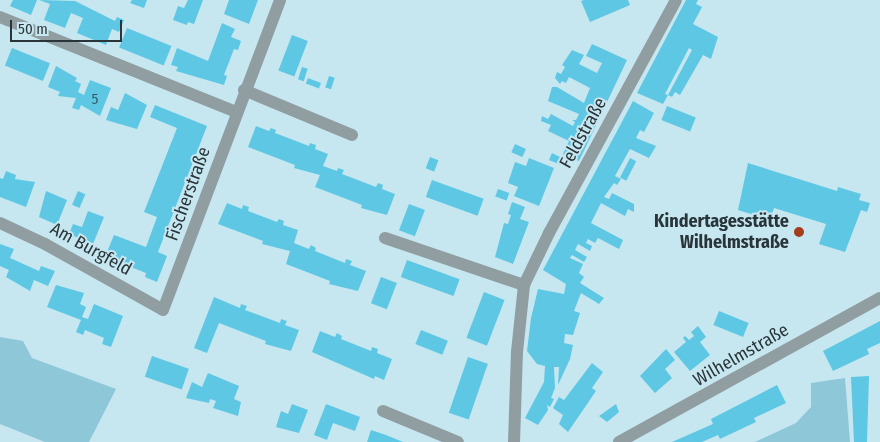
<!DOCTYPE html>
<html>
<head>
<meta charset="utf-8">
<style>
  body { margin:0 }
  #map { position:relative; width:880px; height:442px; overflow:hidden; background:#c6e6f0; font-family:"Fira Sans Condensed",sans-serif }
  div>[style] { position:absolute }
  .green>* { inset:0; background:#8ec7d8 }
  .building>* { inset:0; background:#5ec8e4; transform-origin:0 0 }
  .minor>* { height:12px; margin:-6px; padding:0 6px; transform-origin:6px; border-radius:6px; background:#909da1 }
  .dots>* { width:14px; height:14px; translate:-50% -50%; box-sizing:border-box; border:2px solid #c6e6f0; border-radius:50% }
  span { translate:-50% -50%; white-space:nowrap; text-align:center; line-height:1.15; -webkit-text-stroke:4px #c6e6f0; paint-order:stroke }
  .number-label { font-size:15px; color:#365a64 }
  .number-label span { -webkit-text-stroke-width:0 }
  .street-label { font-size:18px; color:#293539 }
  .poi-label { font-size:18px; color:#293539; font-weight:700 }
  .right { translate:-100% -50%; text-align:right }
  .scale { position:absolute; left:10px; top:20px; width:112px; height:22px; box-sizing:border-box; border:2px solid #293539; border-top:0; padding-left:6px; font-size:15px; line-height:18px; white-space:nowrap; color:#293539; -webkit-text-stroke:4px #c6e6f0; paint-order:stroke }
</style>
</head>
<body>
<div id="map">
  <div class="green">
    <div style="clip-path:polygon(0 337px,23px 341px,32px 358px,116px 389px,89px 442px,45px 442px,0 424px)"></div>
    <div style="clip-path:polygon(845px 378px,850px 442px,755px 442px,796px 423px,811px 407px,811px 383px)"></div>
  </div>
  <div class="building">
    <div style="clip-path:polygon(13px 0,37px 0,31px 15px,10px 6px)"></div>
    <div style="clip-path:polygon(39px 0,75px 1px,115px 21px,117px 17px,124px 20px,119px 32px,112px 29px,106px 45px,77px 33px,83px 18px,71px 13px,65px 28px,44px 20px,50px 4px)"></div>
    <div style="clip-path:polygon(132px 0,147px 0,144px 8px,130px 3px)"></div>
    <div style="clip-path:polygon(188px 0,203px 0,194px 24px,188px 22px,187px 25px,173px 20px,178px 6px,184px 8px)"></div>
    <div style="clip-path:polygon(229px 0,258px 0,249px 24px,224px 14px)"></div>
    <div style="clip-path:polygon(584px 0,628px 0,630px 5px,590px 22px,581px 1px)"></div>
    <div style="clip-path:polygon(686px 0,698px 0,696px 4px,702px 7px,693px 24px,718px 37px,711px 59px,703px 55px,680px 95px,675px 92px,672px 97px,668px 95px,692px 50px,689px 48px,665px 94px,668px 95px,663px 104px,637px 93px)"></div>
    <div style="clip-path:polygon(222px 23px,235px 29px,231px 37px,241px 41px,238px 50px,234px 49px,224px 75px,227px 76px,224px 85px,176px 71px,178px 67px,171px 65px,177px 48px,208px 61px)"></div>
    <div style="left:127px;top:28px;width:48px;height:21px;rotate:22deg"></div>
    <div style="left:292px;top:35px;width:17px;height:38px;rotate:21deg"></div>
    <div style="clip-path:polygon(592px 44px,627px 60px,579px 161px,574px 159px,573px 162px,563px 154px,569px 141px,548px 131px,551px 125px,541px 121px,542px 116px,548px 119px,551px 114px,573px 126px,575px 122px,572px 120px,576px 120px,579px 114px,548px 101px,552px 87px,557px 87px,584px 103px,590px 88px,569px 77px,566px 83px,562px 81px,560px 84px,555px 78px,557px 72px,561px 74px,565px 67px,562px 65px,572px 50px,584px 55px,579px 64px,597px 73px,602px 63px,586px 56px)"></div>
    <div style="left:12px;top:48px;width:41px;height:19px;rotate:22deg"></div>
    <div style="clip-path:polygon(56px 66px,77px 78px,75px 81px,81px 84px,78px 92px,84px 95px,90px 80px,111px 88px,100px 116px,81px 105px,79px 110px,72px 108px,76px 98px,58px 96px,60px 92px,48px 87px)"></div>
    <div style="left:302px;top:67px;width:6px;height:13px;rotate:18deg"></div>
    <div style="left:329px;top:76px;width:6px;height:12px;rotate:18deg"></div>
    <div style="left:308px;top:78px;width:14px;height:6px;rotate:21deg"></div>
    <div style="clip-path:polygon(125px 93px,147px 105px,137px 129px,106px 120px,111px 107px,118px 110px)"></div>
    <div style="clip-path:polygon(633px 101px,654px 113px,644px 132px,640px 130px,636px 138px,656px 146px,649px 158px,630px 149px,615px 176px,621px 179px,617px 185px,614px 183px,604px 197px,609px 199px,612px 193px,634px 204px,634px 212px,628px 209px,625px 216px,601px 203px,591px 223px,623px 240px,619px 249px,598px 238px,595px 243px,588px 239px,586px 243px,592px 246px,590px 251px,578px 244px,575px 250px,587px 257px,584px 262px,572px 255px,570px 258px,583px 264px,579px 273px,584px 277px,580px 283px,604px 298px,599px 304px,581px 293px,574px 311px,580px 313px,573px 335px,565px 334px,564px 343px,573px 345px,570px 359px,558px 385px,559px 367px,554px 367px,555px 388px,551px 398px,554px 399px,550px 407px,547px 405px,548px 410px,538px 425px,525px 418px,544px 382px,545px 366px,537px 364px,527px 351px,531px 318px,538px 289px,564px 294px,566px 284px,543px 270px)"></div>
    <div style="clip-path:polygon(155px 105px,207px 126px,158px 252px,167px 256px,157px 282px,145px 277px,146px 273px,105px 257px,114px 235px,146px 247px,157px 217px,144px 212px,177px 128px,150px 117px)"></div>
    <div style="left:667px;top:106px;width:31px;height:15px;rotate:22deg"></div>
    <div style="clip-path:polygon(256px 126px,269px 131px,271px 128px,276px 130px,275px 133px,309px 146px,310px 143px,316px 145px,315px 149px,328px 154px,323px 166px,337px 171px,338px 168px,344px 170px,342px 174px,376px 187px,378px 183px,383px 185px,382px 189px,395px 194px,387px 215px,361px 208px,362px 205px,315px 187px,320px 175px,294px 168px,295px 165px,248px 147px)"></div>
    <div style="left:515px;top:144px;width:12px;height:9px;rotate:24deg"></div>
    <div style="clip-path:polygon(552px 153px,564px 159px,561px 165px,549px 160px)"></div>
    <div style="left:430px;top:157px;width:9px;height:12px;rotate:21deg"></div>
    <div style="clip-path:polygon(529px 158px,554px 168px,539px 206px,514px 196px,518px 187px,508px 183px,515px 162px,526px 166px)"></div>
    <div style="left:630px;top:158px;width:7px;height:22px;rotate:27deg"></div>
    <div style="clip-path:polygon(748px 163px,837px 191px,838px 187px,861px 194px,859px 200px,870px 203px,867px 212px,861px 210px,845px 252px,819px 244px,826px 224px,774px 208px,770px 220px,738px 210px)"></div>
    <div style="clip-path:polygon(6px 171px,16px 175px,15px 179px,35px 182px,26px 207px,0 197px,0 178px,3px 179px)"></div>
    <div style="left:432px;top:180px;width:55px;height:18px;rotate:20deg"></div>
    <div style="left:498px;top:189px;width:12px;height:8px;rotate:20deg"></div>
    <div style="clip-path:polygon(46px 191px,67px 200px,57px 225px,39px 217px)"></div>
    <div style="left:78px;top:191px;width:8px;height:15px;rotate:23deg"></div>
    <div style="clip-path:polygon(512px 202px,525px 207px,520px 219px,529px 222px,513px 264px,495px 257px,504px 223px,508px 224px,511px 215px,508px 214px)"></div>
    <div style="clip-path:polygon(227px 203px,242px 209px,243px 205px,249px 207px,248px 211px,277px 222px,279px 219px,284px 221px,283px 225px,298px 230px,294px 243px,309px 249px,311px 245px,316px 248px,315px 251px,345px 263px,346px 259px,352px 261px,350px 265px,366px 271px,358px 291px,329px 284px,330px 281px,286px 264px,290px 251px,262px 244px,263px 241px,218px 224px)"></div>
    <div style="left:409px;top:204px;width:17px;height:28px;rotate:21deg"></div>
    <div style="clip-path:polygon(88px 211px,104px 217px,93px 244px,69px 234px,73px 224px,82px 227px)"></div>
    <div style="clip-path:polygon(0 244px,14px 249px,10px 258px,39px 271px,41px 266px,55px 271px,48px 286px,34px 280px,30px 291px,6px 277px,9px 270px,0 266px)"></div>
    <div style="left:407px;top:260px;width:56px;height:18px;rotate:20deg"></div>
    <div style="left:381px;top:277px;width:17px;height:28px;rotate:21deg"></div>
    <div style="clip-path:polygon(56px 285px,84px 293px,80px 304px,86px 307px,82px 317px,88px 319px,94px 304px,123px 316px,111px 347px,102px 344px,104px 338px,85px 330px,83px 335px,76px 332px,81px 320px,47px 307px)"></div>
    <div style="left:484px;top:292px;width:22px;height:49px;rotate:21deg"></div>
    <div style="clip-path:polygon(214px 297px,240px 308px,241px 304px,247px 306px,245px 310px,280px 323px,281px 319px,287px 321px,285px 325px,299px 330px,291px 351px,265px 344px,266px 341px,219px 323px,207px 353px,194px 348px)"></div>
    <div style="left:719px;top:311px;width:32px;height:15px;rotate:22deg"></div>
    <div style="clip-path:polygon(880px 321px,880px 343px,867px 349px,869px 354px,833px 371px,823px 351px)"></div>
    <div style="clip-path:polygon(698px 326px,706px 337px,700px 342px,710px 355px,690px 371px,674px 352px,686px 342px,683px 338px,685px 336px,689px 340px,694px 336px,691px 332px)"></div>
    <div style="left:421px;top:330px;width:29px;height:15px;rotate:22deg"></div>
    <div style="clip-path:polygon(320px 331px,335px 337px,337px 333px,342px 336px,341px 339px,371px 351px,372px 347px,378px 349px,377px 353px,392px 359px,384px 380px,375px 376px,374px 379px,312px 352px)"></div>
    <div style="clip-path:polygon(666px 349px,675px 360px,665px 369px,672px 378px,655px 393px,640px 376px)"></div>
    <div style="left:152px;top:356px;width:39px;height:22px;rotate:19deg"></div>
    <div style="left:468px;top:357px;width:21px;height:59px;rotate:19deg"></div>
    <div style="clip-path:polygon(592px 363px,603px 372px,592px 388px,596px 391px,568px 432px,559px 424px,563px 415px,553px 408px,559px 397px,564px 400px)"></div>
    <div style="clip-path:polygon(208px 373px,239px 386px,234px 399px,241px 402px,238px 416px,213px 408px,216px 401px,210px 399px,209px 403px,186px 398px,192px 382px,202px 387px)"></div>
    <div style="clip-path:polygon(869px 376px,867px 442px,854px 442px,851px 377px)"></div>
    <div style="clip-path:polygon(777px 385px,786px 403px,754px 418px,756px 422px,720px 439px,718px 435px,702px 442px,672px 442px,713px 424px,711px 419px)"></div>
    <div style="clip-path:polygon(292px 404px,308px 410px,299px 433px,276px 427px,281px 411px,288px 414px)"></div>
    <div style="clip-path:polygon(326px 404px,360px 417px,355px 431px,333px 423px,327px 440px,314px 435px)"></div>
    <div style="clip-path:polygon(616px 404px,619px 412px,607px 422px,599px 416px)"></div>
    <div style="clip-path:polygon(371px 430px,386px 435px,403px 442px,367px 442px)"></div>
  </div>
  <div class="minor">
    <div style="left:0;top:17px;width:254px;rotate:21.9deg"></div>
    <div style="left:244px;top:90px;width:117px;rotate:22.6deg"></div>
    <div style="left:0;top:223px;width:50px;rotate:25deg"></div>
    <div style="left:45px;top:244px;width:135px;rotate:29.2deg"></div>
    <div style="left:163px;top:310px;width:331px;rotate:-69.3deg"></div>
    <div style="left:385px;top:238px;width:147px;rotate:18.7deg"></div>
    <div style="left:383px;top:411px;width:81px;rotate:22.5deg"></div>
    <div style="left:514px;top:442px;width:90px;rotate:-88.1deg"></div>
    <div style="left:517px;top:352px;width:67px;rotate:-84deg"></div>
    <div style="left:524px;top:285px;width:58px;rotate:-64.3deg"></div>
    <div style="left:549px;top:233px;width:265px;rotate:-61.4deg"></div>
    <div style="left:619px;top:442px;width:298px;rotate:-28.9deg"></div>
  </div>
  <div class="dots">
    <div style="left:799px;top:232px;background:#a43d1c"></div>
  </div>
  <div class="number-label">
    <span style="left:95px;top:100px">5</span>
  </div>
  <div class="street-label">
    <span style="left:583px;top:133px;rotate:-61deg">Feldstraße</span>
    <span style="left:188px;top:194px;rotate:-70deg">Fischerstraße</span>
    <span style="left:91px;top:249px;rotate:29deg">Am Burgfeld</span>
    <span style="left:741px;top:355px;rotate:-30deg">Wilhelmstraße</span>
  </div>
  <div class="poi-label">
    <span class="right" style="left:789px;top:232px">Kindertagesstätte<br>Wilhelmstraße</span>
  </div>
  <div class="scale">50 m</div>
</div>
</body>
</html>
